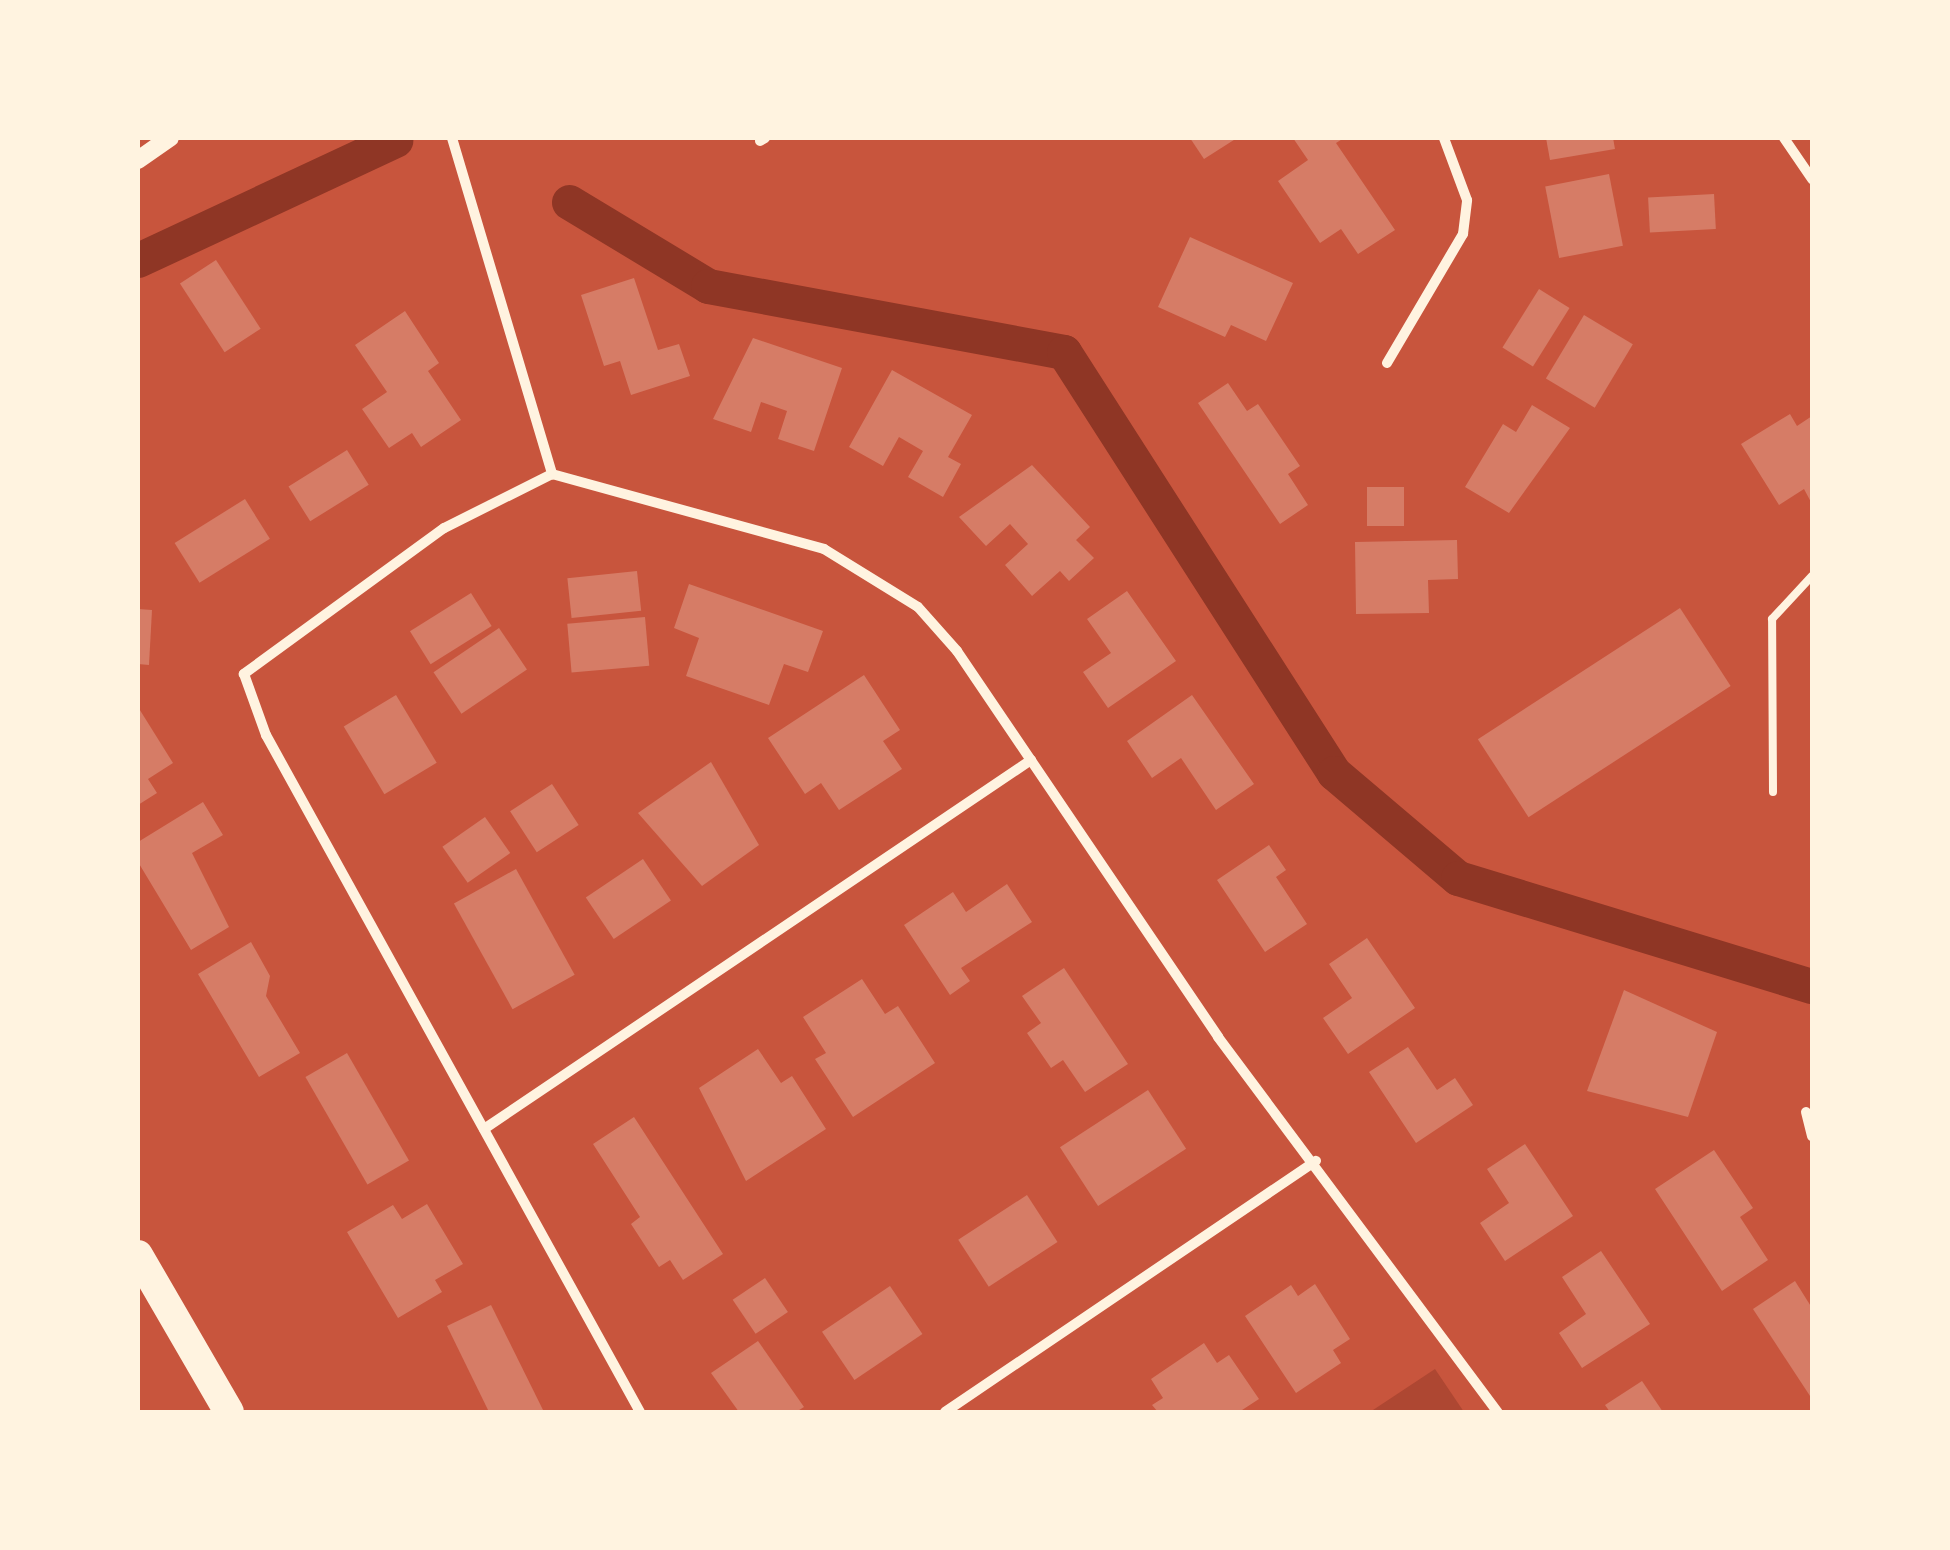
<!DOCTYPE html>
<html>
<head>
<meta charset="utf-8">
<style>
  body { margin:0 }
  #map { position:relative; width:1950px; height:1550px; overflow:hidden; background:#c8553d; font-family:Rubik,sans-serif }
  div>[style] { position:absolute }
  .green>* { inset:0; background:#ae4732 }
  .canal>* { height:35px; margin:-17.5px; padding:0 17.5px; transform-origin:17.5px; border-radius:17.5px; background:#8f3625 }
  .building>* { inset:0; background:#d67c66; transform-origin:0 0 }
  .service>* { height:8px; margin:-4px; padding:0 4px; transform-origin:4px; border-radius:4px; background:#fff3e0 }
  .minor>* { height:10px; margin:-5px; padding:0 5px; transform-origin:5px; border-radius:5px; background:#fff3e0 }
  .tertiary>* { height:18px; margin:-9px; padding:0 9px; transform-origin:9px; border-radius:9px; background:#fff3e0 }
  .motorway>* { height:30px; margin:-15px; padding:0 15px; transform-origin:15px; border-radius:15px; background:#fff3e0 }
  span { translate:-50% -50%; white-space:nowrap; text-align:center; line-height:1.15; -webkit-text-stroke:8px #fff3e0; paint-order:stroke }
  .frame { position:absolute; inset:0; border:140px solid #fff3e0; pointer-events:none }
</style>
</head>
<body>
<div id="map">
  <div class="green">
    <div style="clip-path:polygon(1435px 1369px,1464px 1412px,1370px 1412px)"></div>
  </div>
  <div class="canal">
    <div style="left:569px;top:202px;width:162px;rotate:31.1deg"></div>
    <div style="left:708px;top:286px;width:362px;rotate:10.5deg"></div>
    <div style="left:1064px;top:352px;width:500px;rotate:57.33deg"></div>
    <div style="left:1334px;top:773px;width:162px;rotate:40.3deg"></div>
    <div style="left:1458px;top:878px;width:370px;rotate:17deg"></div>
    <div style="left:138px;top:260px;width:284px;rotate:-25deg"></div>
  </div>
  <div class="building">
    <div style="clip-path:polygon(1190px 138px,1237px 138px,1204px 159px)"></div>
    <div style="clip-path:polygon(1293px 138px,1344px 138px,1336px 143px,1395px 230px,1358px 254px,1341px 229px,1320px 243px,1278px 181px,1308px 160px)"></div>
    <div style="clip-path:polygon(1546px 138px,1613px 138px,1615px 149px,1550px 160px)"></div>
    <div style="left:1609px;top:174px;width:73px;height:65px;rotate:79deg"></div>
    <div style="left:1714px;top:194px;width:35px;height:66px;rotate:87deg"></div>
    <div style="clip-path:polygon(1190px 237px,1293px 283px,1266px 341px,1231px 325px,1225px 337px,1158px 307px)"></div>
    <div style="left:216px;top:260px;width:82px;height:43px;rotate:57deg"></div>
    <div style="clip-path:polygon(634px 278px,658px 350px,679px 344px,690px 376px,631px 395px,620px 361px,604px 366px,581px 295px)"></div>
    <div style="left:1539px;top:289px;width:36px;height:69px;rotate:32deg"></div>
    <div style="clip-path:polygon(405px 311px,439px 363px,428px 371px,461px 420px,421px 447px,412px 433px,389px 448px,362px 409px,387px 392px,355px 345px)"></div>
    <div style="left:1584px;top:315px;width:57px;height:74px;rotate:31deg"></div>
    <div style="clip-path:polygon(753px 338px,842px 368px,814px 451px,778px 439px,787px 411px,761px 402px,751px 432px,713px 419px)"></div>
    <div style="clip-path:polygon(892px 370px,972px 415px,948px 457px,961px 464px,943px 497px,908px 477px,923px 451px,899px 437px,883px 466px,849px 447px)"></div>
    <div style="clip-path:polygon(1228px 383px,1247px 411px,1258px 404px,1300px 466px,1288px 474px,1308px 505px,1280px 524px,1198px 403px)"></div>
    <div style="clip-path:polygon(1532px 405px,1570px 428px,1509px 513px,1465px 487px,1503px 424px,1516px 432px)"></div>
    <div style="clip-path:polygon(1790px 414px,1797px 426px,1812px 416px,1812px 504px,1804px 489px,1779px 505px,1741px 444px)"></div>
    <div style="left:347px;top:450px;width:41px;height:69px;rotate:58deg"></div>
    <div style="clip-path:polygon(1032px 465px,1090px 527px,1076px 540px,1094px 558px,1069px 581px,1060px 571px,1032px 596px,1005px 565px,1028px 544px,1010px 524px,986px 546px,959px 517px)"></div>
    <div style="left:1367px;top:487px;width:37px;height:39px"></div>
    <div style="left:245px;top:499px;width:47px;height:83px;rotate:58deg"></div>
    <div style="clip-path:polygon(1457px 540px,1458px 579px,1428px 580px,1429px 613px,1356px 614px,1355px 542px)"></div>
    <div style="left:637px;top:571px;width:40px;height:70px;rotate:84deg"></div>
    <div style="clip-path:polygon(689px 584px,823px 631px,808px 672px,784px 664px,769px 705px,686px 676px,699px 638px,674px 628px)"></div>
    <div style="clip-path:polygon(1127px 591px,1176px 661px,1108px 708px,1083px 672px,1111px 653px,1087px 619px)"></div>
    <div style="left:471px;top:593px;width:39px;height:72px;rotate:58deg"></div>
    <div style="left:1680px;top:608px;width:93px;height:241px;rotate:57deg"></div>
    <div style="clip-path:polygon(138px 609px,152px 610px,149px 665px,138px 664px)"></div>
    <div style="left:645px;top:617px;width:49px;height:78px;rotate:85deg"></div>
    <div style="left:499px;top:628px;width:50px;height:79px;rotate:56deg"></div>
    <div style="clip-path:polygon(864px 675px,900px 730px,883px 741px,902px 769px,839px 810px,821px 783px,805px 794px,768px 738px)"></div>
    <div style="left:396px;top:695px;width:79px;height:61px;rotate:59deg"></div>
    <div style="clip-path:polygon(1192px 695px,1254px 784px,1216px 810px,1181px 758px,1152px 778px,1127px 741px)"></div>
    <div style="clip-path:polygon(138px 707px,173px 763px,148px 779px,157px 793px,138px 805px)"></div>
    <div style="clip-path:polygon(711px 762px,759px 845px,702px 886px,638px 813px)"></div>
    <div style="left:552px;top:784px;width:49px;height:50px;rotate:57deg"></div>
    <div style="clip-path:polygon(203px 802px,223px 835px,192px 853px,229px 927px,191px 950px,138px 862px,138px 842px)"></div>
    <div style="left:485px;top:817px;width:44px;height:52px;rotate:55deg"></div>
    <div style="clip-path:polygon(1269px 845px,1286px 870px,1276px 877px,1307px 924px,1265px 952px,1217px 880px)"></div>
    <div style="left:643px;top:859px;width:50px;height:69px;rotate:56deg"></div>
    <div style="left:516px;top:869px;width:121px;height:71px;rotate:61deg"></div>
    <div style="clip-path:polygon(1007px 884px,1032px 922px,961px 968px,970px 981px,950px 995px,904px 925px,953px 892px,966px 912px)"></div>
    <div style="clip-path:polygon(1367px 938px,1415px 1008px,1348px 1054px,1323px 1018px,1352px 998px,1329px 964px)"></div>
    <div style="clip-path:polygon(251px 942px,270px 976px,266px 996px,300px 1053px,259px 1077px,198px 974px)"></div>
    <div style="clip-path:polygon(1064px 968px,1128px 1064px,1085px 1092px,1063px 1060px,1051px 1068px,1027px 1033px,1041px 1023px,1022px 996px)"></div>
    <div style="clip-path:polygon(862px 979px,885px 1014px,898px 1006px,935px 1063px,853px 1117px,815px 1059px,826px 1053px,803px 1017px)"></div>
    <div style="clip-path:polygon(1624px 990px,1717px 1032px,1688px 1117px,1587px 1091px)"></div>
    <div style="clip-path:polygon(1408px 1047px,1437px 1090px,1455px 1078px,1473px 1105px,1416px 1143px,1369px 1072px)"></div>
    <div style="clip-path:polygon(758px 1049px,781px 1083px,792px 1076px,826px 1129px,746px 1181px,699px 1088px)"></div>
    <div style="left:347px;top:1053px;width:124px;height:48px;rotate:60deg"></div>
    <div style="left:1148px;top:1090px;width:70px;height:105px;rotate:57deg"></div>
    <div style="clip-path:polygon(634px 1117px,723px 1254px,683px 1280px,670px 1260px,659px 1267px,631px 1224px,640px 1217px,593px 1144px)"></div>
    <div style="clip-path:polygon(1525px 1144px,1573px 1216px,1505px 1261px,1480px 1223px,1509px 1203px,1487px 1169px)"></div>
    <div style="clip-path:polygon(1714px 1150px,1753px 1208px,1740px 1217px,1768px 1260px,1722px 1291px,1655px 1189px)"></div>
    <div style="left:1027px;top:1195px;width:56px;height:82px;rotate:57deg"></div>
    <div style="clip-path:polygon(427px 1204px,463px 1264px,435px 1280px,442px 1292px,398px 1318px,347px 1232px,393px 1205px,402px 1219px)"></div>
    <div style="clip-path:polygon(1601px 1251px,1650px 1324px,1582px 1368px,1559px 1333px,1586px 1314px,1562px 1277px)"></div>
    <div style="left:765px;top:1278px;width:41px;height:39px;rotate:56deg"></div>
    <div style="clip-path:polygon(1795px 1281px,1812px 1308px,1812px 1399px,1753px 1309px)"></div>
    <div style="clip-path:polygon(1315px 1284px,1350px 1339px,1333px 1350px,1341px 1363px,1296px 1393px,1245px 1316px,1291px 1285px,1298px 1296px)"></div>
    <div style="left:890px;top:1286px;width:58px;height:82px;rotate:56deg"></div>
    <div style="clip-path:polygon(491px 1305px,544px 1412px,489px 1412px,447px 1326px)"></div>
    <div style="clip-path:polygon(758px 1341px,804px 1407px,796px 1412px,739px 1412px,711px 1373px)"></div>
    <div style="clip-path:polygon(1204px 1343px,1217px 1363px,1229px 1355px,1259px 1399px,1239px 1412px,1158px 1412px,1152px 1405px,1163px 1398px,1151px 1379px)"></div>
    <div style="clip-path:polygon(1642px 1381px,1663px 1412px,1610px 1412px,1605px 1405px)"></div>
  </div>
  <div class="service">
    <div style="left:1773px;top:792px;width:173px;rotate:-90.3deg"></div>
    <div style="left:1772px;top:619px;width:59px;rotate:-47.1deg"></div>
  </div>
  <div class="minor">
    <div style="left:452px;top:138px;width:351px;rotate:73.4deg"></div>
    <div style="left:552px;top:474px;width:282px;rotate:15.4deg"></div>
    <div style="left:824px;top:549px;width:110px;rotate:31.7deg"></div>
    <div style="left:918px;top:607px;width:59px;rotate:48.4deg"></div>
    <div style="left:957px;top:651px;width:466px;rotate:55.9deg"></div>
    <div style="left:1218px;top:1037px;width:468px;rotate:53.3deg"></div>
    <div style="left:1784px;top:138px;width:50px;rotate:55.7deg"></div>
    <div style="left:760px;top:141px;width:6px;rotate:-31deg"></div>
    <div style="left:1387px;top:363px;width:150px;rotate:-59.5deg"></div>
    <div style="left:1463px;top:234px;width:34px;rotate:-83deg"></div>
    <div style="left:1467px;top:200px;width:66px;rotate:-110.4deg"></div>
    <div style="left:552px;top:474px;width:121px;rotate:153.4deg"></div>
    <div style="left:444px;top:528px;width:248px;rotate:143.9deg"></div>
    <div style="left:244px;top:674px;width:65px;rotate:70.2deg"></div>
    <div style="left:266px;top:735px;width:773px;rotate:61.08deg"></div>
    <div style="left:1806px;top:1112px;width:25px;rotate:76deg"></div>
    <div style="left:484px;top:1129px;width:660px;rotate:-34deg"></div>
    <div style="left:945px;top:1412px;width:448px;rotate:-34.1deg"></div>
  </div>
  <div class="tertiary">
    <div style="left:138px;top:160px;width:39px;rotate:-35deg"></div>
  </div>
  <div class="motorway">
    <div style="left:138px;top:1255px;width:181px;rotate:59.9deg"></div>
  </div>
  <div class="frame"></div>
</div>
</body>
</html>
